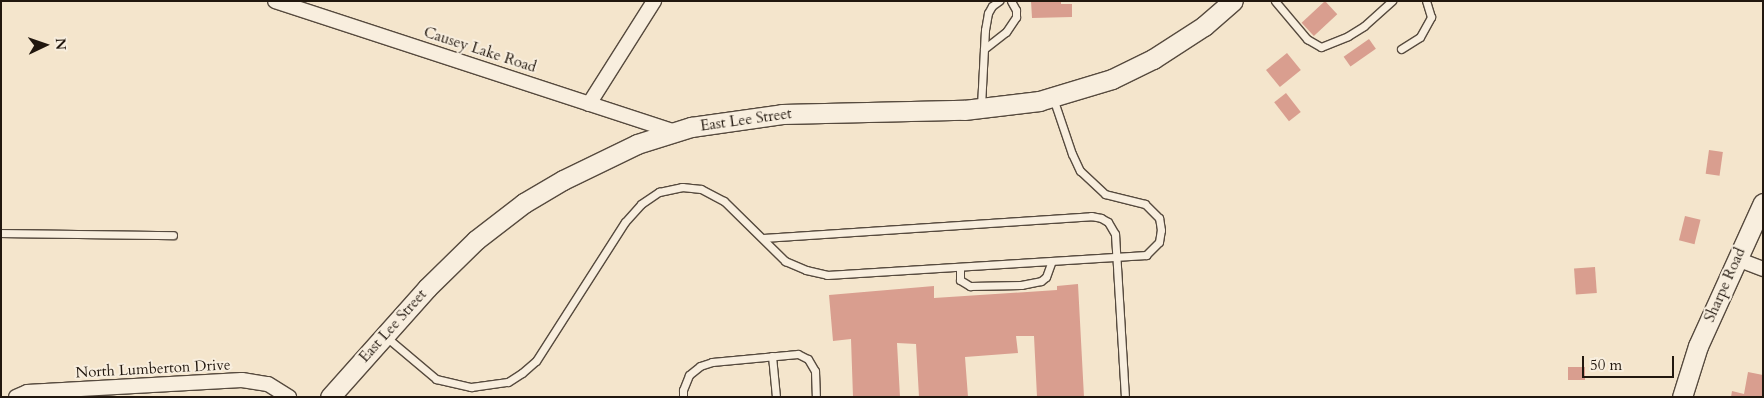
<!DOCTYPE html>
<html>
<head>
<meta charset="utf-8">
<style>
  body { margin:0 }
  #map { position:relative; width:1764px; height:398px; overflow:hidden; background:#f4e5cc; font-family:Cardo,serif }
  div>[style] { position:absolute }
  .building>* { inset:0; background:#d99e8f; transform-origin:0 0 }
  .roads { filter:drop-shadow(1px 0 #564a3e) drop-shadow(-1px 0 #564a3e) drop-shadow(0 1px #564a3e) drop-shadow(0 -1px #564a3e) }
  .lane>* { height:7px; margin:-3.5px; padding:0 3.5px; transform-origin:3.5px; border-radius:3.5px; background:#f8eede }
  .street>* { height:14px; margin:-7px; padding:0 7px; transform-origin:7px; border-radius:7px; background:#f8eede }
  .secondary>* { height:19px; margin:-9.5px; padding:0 9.5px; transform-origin:9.5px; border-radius:9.5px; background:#f8eede }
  span { translate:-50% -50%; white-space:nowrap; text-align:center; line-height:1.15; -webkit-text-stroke:4px #f8eede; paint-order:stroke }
  .street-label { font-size:15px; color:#21170e }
  .frame { position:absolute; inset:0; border:2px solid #21170e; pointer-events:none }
  .north { position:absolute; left:20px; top:20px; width:50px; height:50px; -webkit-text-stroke:4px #f8eede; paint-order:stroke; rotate:87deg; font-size:14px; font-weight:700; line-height:20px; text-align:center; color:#21170e }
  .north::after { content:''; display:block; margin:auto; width:18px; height:22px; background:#21170e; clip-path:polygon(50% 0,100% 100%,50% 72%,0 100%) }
  .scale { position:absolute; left:1582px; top:356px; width:92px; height:22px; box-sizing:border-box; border:2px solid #21170e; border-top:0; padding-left:6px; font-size:15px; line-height:18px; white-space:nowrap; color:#21170e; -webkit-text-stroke:4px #f8eede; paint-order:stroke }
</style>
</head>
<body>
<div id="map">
  <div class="building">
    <div style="clip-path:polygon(1031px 1px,1061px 1px,1061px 4px,1072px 4px,1072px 17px,1032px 18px)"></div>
    <div style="left:1325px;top:1px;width:18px;height:32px;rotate:47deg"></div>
    <div style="left:1369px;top:39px;width:12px;height:31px;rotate:55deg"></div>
    <div style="left:1287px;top:53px;width:22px;height:27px;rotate:51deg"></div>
    <div style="left:1286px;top:93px;width:24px;height:15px;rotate:52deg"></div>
    <div style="left:1709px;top:150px;width:14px;height:24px;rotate:8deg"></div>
    <div style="left:1685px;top:216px;width:16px;height:25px;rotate:14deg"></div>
    <div style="left:1595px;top:267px;width:26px;height:21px;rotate:86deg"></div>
    <div style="clip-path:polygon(1078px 284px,1084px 397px,1037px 397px,1034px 336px,1016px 336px,1018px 353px,965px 357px,968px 397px,919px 397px,916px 344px,897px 343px,900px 397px,853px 397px,851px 339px,833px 341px,829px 295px,934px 286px,934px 298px,1057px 290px,1057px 286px)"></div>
    <div style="left:1568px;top:367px;width:17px;height:13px"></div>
    <div style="clip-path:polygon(1748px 372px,1763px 375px,1763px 397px,1731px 397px,1732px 391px,1744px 394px)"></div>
  </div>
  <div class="roads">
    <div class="lane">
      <div style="left:1275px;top:1px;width:50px;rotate:49.9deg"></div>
      <div style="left:1307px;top:39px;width:16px;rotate:30deg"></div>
      <div style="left:1321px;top:47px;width:29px;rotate:-22deg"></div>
      <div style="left:1348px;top:36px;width:19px;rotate:-32deg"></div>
      <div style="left:1364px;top:26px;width:38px;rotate:-42deg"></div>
      <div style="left:984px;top:49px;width:28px;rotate:-38deg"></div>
      <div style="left:1006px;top:32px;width:18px;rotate:-56deg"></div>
      <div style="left:1016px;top:17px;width:7px;rotate:-90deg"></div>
      <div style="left:1016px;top:10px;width:10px;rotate:-119deg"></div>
      <div style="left:1401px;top:49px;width:22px;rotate:-32deg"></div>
      <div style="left:1420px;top:37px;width:23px;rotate:-61deg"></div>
      <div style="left:1431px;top:17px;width:17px;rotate:-107deg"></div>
      <div style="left:981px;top:106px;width:76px;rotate:-87deg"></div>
      <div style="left:985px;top:30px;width:17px;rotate:-80deg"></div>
      <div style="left:988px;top:13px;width:8px;rotate:-60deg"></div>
      <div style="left:992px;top:6px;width:9px;rotate:-36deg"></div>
      <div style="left:1px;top:233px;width:172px;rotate:0.7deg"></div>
      <div style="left:763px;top:238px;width:329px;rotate:-3.8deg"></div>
      <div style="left:1091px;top:216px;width:10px;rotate:11deg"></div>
      <div style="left:1101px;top:218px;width:8px;rotate:30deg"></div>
      <div style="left:1108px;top:222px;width:14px;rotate:60deg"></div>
      <div style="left:1115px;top:234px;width:163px;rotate:86.5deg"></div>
      <div style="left:960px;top:268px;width:12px;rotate:90deg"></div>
      <div style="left:960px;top:280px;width:12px;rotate:31deg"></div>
      <div style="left:970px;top:286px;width:51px;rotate:-1.1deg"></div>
      <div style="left:1021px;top:285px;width:20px;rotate:-11deg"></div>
      <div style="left:1041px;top:281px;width:6px;rotate:-39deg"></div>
      <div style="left:1046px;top:277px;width:15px;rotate:-70deg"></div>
      <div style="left:385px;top:336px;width:67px;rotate:40.1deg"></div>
      <div style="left:436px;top:379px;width:36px;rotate:13deg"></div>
      <div style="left:471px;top:387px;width:37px;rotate:-8deg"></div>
      <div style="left:508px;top:382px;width:17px;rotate:-33deg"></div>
      <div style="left:522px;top:373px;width:18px;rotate:-41deg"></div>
      <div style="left:536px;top:361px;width:165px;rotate:-57.4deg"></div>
      <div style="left:625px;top:222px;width:24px;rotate:-48deg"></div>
      <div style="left:641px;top:204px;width:22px;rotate:-34deg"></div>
      <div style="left:659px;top:192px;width:24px;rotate:-12deg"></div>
      <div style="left:682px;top:187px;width:19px;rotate:6deg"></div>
      <div style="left:701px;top:189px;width:26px;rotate:28deg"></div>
      <div style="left:724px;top:201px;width:86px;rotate:44.5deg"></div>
      <div style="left:785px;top:261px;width:23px;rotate:23deg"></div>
      <div style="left:806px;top:270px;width:22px;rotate:13deg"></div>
      <div style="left:827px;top:275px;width:320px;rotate:-3.6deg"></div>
      <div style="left:1146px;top:255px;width:18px;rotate:-45deg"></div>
      <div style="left:1159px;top:242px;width:12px;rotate:-81deg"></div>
      <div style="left:1161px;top:230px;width:12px;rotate:-99deg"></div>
      <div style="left:1159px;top:218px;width:20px;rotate:-135deg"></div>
      <div style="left:1145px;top:204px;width:41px;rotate:-166deg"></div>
      <div style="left:1105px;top:194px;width:34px;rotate:-137deg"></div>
      <div style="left:1080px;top:171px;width:19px;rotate:-115deg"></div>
      <div style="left:1072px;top:154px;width:59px;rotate:-108.7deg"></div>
      <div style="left:772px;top:356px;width:41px;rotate:84.4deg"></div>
      <div style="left:683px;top:397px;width:7px;rotate:-90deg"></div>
      <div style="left:683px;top:390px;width:16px;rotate:-68deg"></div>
      <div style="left:689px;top:375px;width:14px;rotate:-39deg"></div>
      <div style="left:700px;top:366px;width:13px;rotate:-18deg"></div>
      <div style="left:712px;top:362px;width:86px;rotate:-5.3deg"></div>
      <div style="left:798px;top:354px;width:11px;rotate:27deg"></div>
      <div style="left:808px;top:359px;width:14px;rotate:60deg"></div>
      <div style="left:815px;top:371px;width:26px;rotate:88deg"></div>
    </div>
    <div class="street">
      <div style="left:275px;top:1px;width:421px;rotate:18.1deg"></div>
      <div style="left:589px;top:104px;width:122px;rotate:-57.7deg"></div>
      <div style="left:1737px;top:259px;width:28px;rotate:21deg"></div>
      <div style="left:16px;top:397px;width:12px;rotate:-24deg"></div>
      <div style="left:27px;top:392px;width:215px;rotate:-3.2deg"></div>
      <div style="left:242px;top:380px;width:26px;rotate:9deg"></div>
      <div style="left:268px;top:384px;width:25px;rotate:32deg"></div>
    </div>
    <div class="secondary">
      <div style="left:330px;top:397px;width:146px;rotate:-48.3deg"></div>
      <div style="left:427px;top:288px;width:69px;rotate:-44.4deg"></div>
      <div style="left:476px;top:240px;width:61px;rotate:-37.6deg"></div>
      <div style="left:524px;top:203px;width:45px;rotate:-30.5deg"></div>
      <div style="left:563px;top:180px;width:82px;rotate:-25.9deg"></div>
      <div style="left:637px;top:144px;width:57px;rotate:-17.5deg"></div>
      <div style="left:691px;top:127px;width:92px;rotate:-8.1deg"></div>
      <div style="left:782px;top:114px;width:182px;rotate:-1.3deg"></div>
      <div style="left:964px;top:110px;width:76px;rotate:-6.8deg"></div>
      <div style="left:1039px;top:101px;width:76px;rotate:-16.8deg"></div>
      <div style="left:1112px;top:79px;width:46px;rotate:-26deg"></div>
      <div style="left:1153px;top:59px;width:61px;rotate:-32.9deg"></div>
      <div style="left:1204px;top:26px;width:38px;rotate:-41deg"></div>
      <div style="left:1682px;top:397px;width:53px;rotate:-72.6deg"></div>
      <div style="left:1698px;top:346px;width:157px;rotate:-65.6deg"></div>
    </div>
  </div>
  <div class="street-label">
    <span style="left:480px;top:50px;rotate:18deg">Causey Lake Road</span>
    <span style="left:746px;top:120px;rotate:-8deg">East Lee Street</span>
    <span style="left:1725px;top:285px;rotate:-66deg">Sharpe Road</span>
    <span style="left:393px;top:326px;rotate:-48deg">East Lee Street</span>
    <span style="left:153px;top:369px;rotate:-3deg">North Lumberton Drive</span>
  </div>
  <div class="frame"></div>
  <div class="north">N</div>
  <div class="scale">50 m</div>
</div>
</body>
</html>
